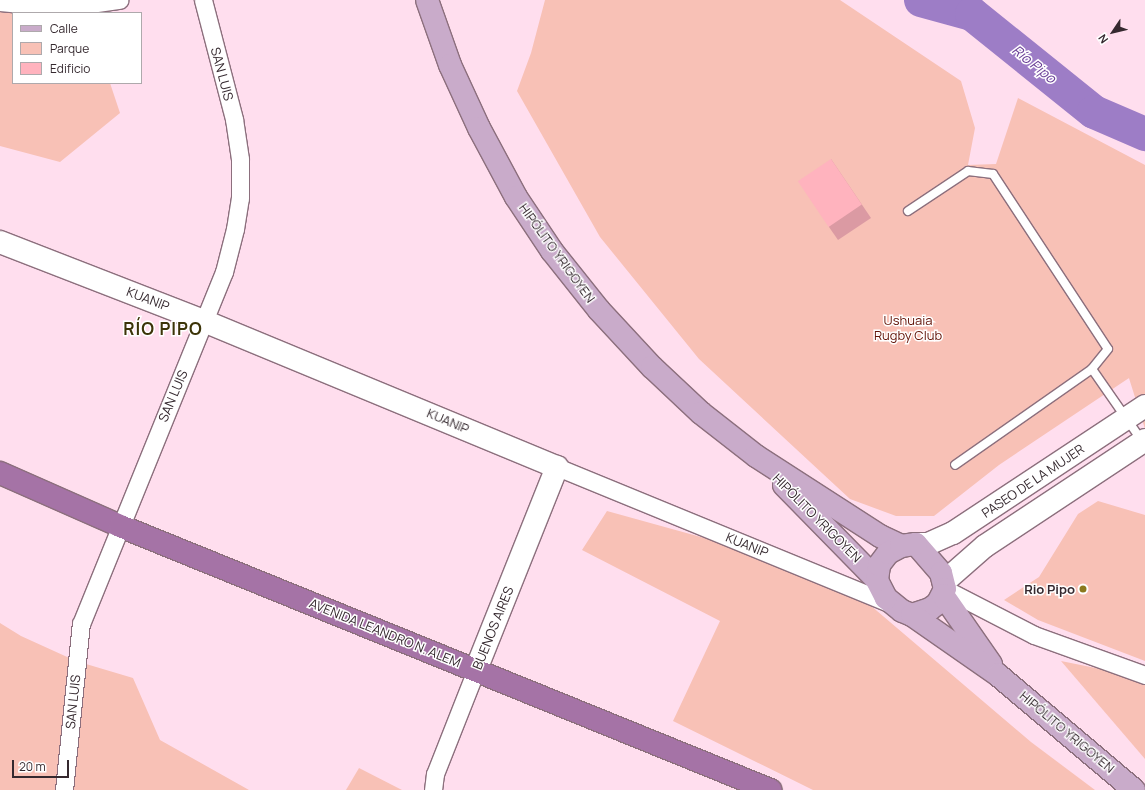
<!DOCTYPE html>
<html>
<head>
<meta charset="utf-8">
<style>
  body { margin:0 }
  #map { position:relative; width:1145px; height:790px; overflow:hidden; background:#ffdeee; font-family:Manrope,sans-serif }
  div>[style] { position:absolute }
  .green>* { inset:0; background:#f8c1b6 }
  .river>* { height:34px; margin:-17px; padding:0 17px; transform-origin:17px; border-radius:17px; background:#9d7dc6 }
  .roads { filter:drop-shadow(1px 0 #8c6f7d) drop-shadow(-1px 0 #8c6f7d) drop-shadow(0 1px #8c6f7d) drop-shadow(0 -1px #8c6f7d) }
  .lane>* { height:8px; margin:-4px; padding:0 4px; transform-origin:4px; border-radius:4px; background:#fff }
  .street>* { height:17px; margin:-8.5px; padding:0 8.5px; transform-origin:8.5px; border-radius:8.5px; background:#fff }
  .secondary>* { height:22px; margin:-11px; padding:0 11px; transform-origin:11px; border-radius:11px; background:#fff }
  .primary>* { height:22px; margin:-11px; padding:0 11px; transform-origin:11px; border-radius:11px; background:#c9abca }
  .highway>* { height:22px; margin:-11px; padding:0 11px; transform-origin:11px; border-radius:11px; background:#a573a6 }
  .wall>* { inset:0; background:#db9aa3 }
  .building>* { inset:0; background:#ffb3be; transform-origin:0 0 }
  .dots>* { width:11px; height:11px; translate:-50% -50%; box-sizing:border-box; border:2px solid #fff; border-radius:50% }
  span { translate:-50% -50%; white-space:nowrap; text-align:center; line-height:1.15; -webkit-text-stroke:3px #fff; paint-order:stroke }
  .street-label { font-size:13px; color:#35292f }
  .park-label { font-size:13px; color:#621307 }
  .poi-label { font-size:13px; color:#35292f; font-weight:700 }
  .right { translate:-100% -50%; text-align:right }
  .water-label { font-size:14px; color:#693e96; font-style:italic }
  .district-label { font-size:17px; color:#3c3408; font-weight:700; letter-spacing:1px }
  .legend { position:absolute; left:12px; top:12px; width:130px; height:72px; box-sizing:border-box; background:#fff; border:1px solid #aea9ac; margin:0; padding:5px 7px; list-style:none; font-size:12px; color:#35292f }
  .legend li { display:flex; align-items:center; gap:8px; height:20px }
  .legend b { width:20px; border:1px solid #aea9ac }
  .north { position:absolute; left:1093px; top:12px; width:40px; height:40px; -webkit-text-stroke:3px #fff; paint-order:stroke; rotate:235deg; font-size:11px; font-weight:700; line-height:16px; text-align:center; color:#35292f }
  .north::after { content:''; display:block; margin:auto; width:14px; height:18px; background:#35292f; clip-path:polygon(50% 0,100% 100%,50% 72%,0 100%) }
  .scale { position:absolute; left:12px; top:760px; width:57px; height:18px; box-sizing:border-box; border:2px solid #35292f; border-top:0; padding-left:5px; font-size:12px; line-height:14px; white-space:nowrap; color:#35292f; -webkit-text-stroke:3px #fff; paint-order:stroke }
</style>
</head>
<body>
<div id="map">
  <div class="green">
    <div style="clip-path:polygon(0 0,67px 13px,13px 13px,13px 83px,110px 83px,120px 113px,60px 162px,0 146px)"></div>
    <div style="clip-path:polygon(545px 0,840px 0,961px 81px,975px 128px,968px 165px,996px 164px,1018px 98px,1145px 165px,1145px 429px,1128px 375px,1129px 378px,999px 465px,934px 516px,896px 516px,850px 499px,699px 359px,600px 237px,517px 91px,531px 53px)"></div>
    <div style="clip-path:polygon(1098px 501px,1145px 515px,1145px 661px,1038px 620px,1004px 600px,1039px 577px,1078px 514px)"></div>
    <div style="clip-path:polygon(607px 511px,795px 563px,843px 582px,1031px 742px,1095px 790px,813px 790px,673px 721px,720px 621px,582px 550px)"></div>
    <div style="clip-path:polygon(0 623px,21px 636px,76px 661px,133px 678px,160px 740px,249px 790px,0 790px)"></div>
    <div style="clip-path:polygon(1061px 661px,1145px 678px,1145px 759px)"></div>
    <div style="clip-path:polygon(359px 768px,402px 790px,346px 790px)"></div>
  </div>
  <div class="river">
    <div style="left:921px;top:0;width:53px;rotate:15.4deg"></div>
    <div style="left:972px;top:14px;width:156px;rotate:38.8deg"></div>
    <div style="left:1094px;top:112px;width:56px;rotate:23.3deg"></div>
  </div>
  <div class="roads">
    <div class="lane">
      <div style="left:908px;top:211px;width:72px;rotate:-33.7deg"></div>
      <div style="left:968px;top:171px;width:25px;rotate:7deg"></div>
      <div style="left:993px;top:174px;width:209px;rotate:56.7deg"></div>
      <div style="left:1108px;top:349px;width:26px;rotate:129deg"></div>
      <div style="left:1092px;top:369px;width:167px;rotate:145deg"></div>
      <div style="left:1092px;top:369px;width:88px;rotate:55.2deg"></div>
    </div>
    <div class="street">
      <div style="left:0;top:2px;width:62px;rotate:5.5deg"></div>
      <div style="left:62px;top:8px;width:58px;rotate:-8deg"></div>
      <div style="left:557px;top:467px;width:363px;rotate:22.3deg"></div>
      <div style="left:945px;top:589px;width:100px;rotate:27.3deg"></div>
      <div style="left:1034px;top:635px;width:118px;rotate:19.8deg"></div>
      <div style="left:64px;top:790px;width:167px;rotate:-84.2deg"></div>
      <div style="left:81px;top:624px;width:380px;rotate:-67.9deg"></div>
      <div style="left:224px;top:272px;width:44px;rotate:-75.7deg"></div>
      <div style="left:235px;top:229px;width:31px;rotate:-81deg"></div>
      <div style="left:240px;top:198px;width:39px;rotate:-90deg"></div>
      <div style="left:240px;top:159px;width:40px;rotate:-98.5deg"></div>
      <div style="left:234px;top:119px;width:123px;rotate:-104.6deg"></div>
      <div style="left:433px;top:790px;width:16px;rotate:-83deg"></div>
      <div style="left:435px;top:774px;width:112px;rotate:-68.5deg"></div>
    </div>
    <div class="secondary">
      <div style="left:0;top:242px;width:219px;rotate:21.2deg"></div>
      <div style="left:204px;top:321px;width:382px;rotate:22.5deg"></div>
      <div style="left:557px;top:467px;width:219px;rotate:111.8deg"></div>
      <div style="left:916px;top:544px;width:12px"></div>
      <div style="left:928px;top:544px;width:27px;rotate:-24deg"></div>
      <div style="left:953px;top:533px;width:230px;rotate:-33.5deg"></div>
      <div style="left:945px;top:581px;width:53px;rotate:-41.2deg"></div>
      <div style="left:985px;top:546px;width:192px;rotate:-33.5deg"></div>
    </div>
    <div class="primary">
      <div style="left:427px;top:0;width:69px;rotate:70.5deg"></div>
      <div style="left:450px;top:65px;width:69px;rotate:65.3deg"></div>
      <div style="left:479px;top:128px;width:78px;rotate:61.8deg"></div>
      <div style="left:516px;top:197px;width:65px;rotate:56.3deg"></div>
      <div style="left:552px;top:251px;width:75px;rotate:51.5deg"></div>
      <div style="left:599px;top:310px;width:78px;rotate:47.1deg"></div>
      <div style="left:652px;top:367px;width:67px;rotate:43.2deg"></div>
      <div style="left:701px;top:413px;width:70px;rotate:38deg"></div>
      <div style="left:756px;top:456px;width:148px;rotate:32.8deg"></div>
      <div style="left:880px;top:536px;width:23px;rotate:25deg"></div>
      <div style="left:784px;top:485px;width:133px;rotate:45.6deg"></div>
      <div style="left:916px;top:544px;width:38px;rotate:49deg"></div>
      <div style="left:941px;top:573px;width:16px;rotate:76deg"></div>
      <div style="left:945px;top:589px;width:16px;rotate:117deg"></div>
      <div style="left:938px;top:603px;width:10px;rotate:143deg"></div>
      <div style="left:930px;top:609px;width:19px;rotate:162deg"></div>
      <div style="left:912px;top:615px;width:11px;rotate:-158deg"></div>
      <div style="left:902px;top:611px;width:21px;rotate:-141deg"></div>
      <div style="left:886px;top:598px;width:20px;rotate:-117deg"></div>
      <div style="left:877px;top:580px;width:15px;rotate:-82deg"></div>
      <div style="left:879px;top:565px;width:15px;rotate:-53deg"></div>
      <div style="left:888px;top:553px;width:15px;rotate:-28deg"></div>
      <div style="left:901px;top:546px;width:15px;rotate:-8deg"></div>
      <div style="left:943px;top:595px;width:84px;rotate:55.2deg"></div>
      <div style="left:912px;top:615px;width:105px;rotate:34.9deg"></div>
      <div style="left:998px;top:675px;width:178px;rotate:40.2deg"></div>
    </div>
    <div class="highway">
      <div style="left:0;top:473px;width:131px;rotate:23.8deg"></div>
      <div style="left:120px;top:526px;width:702px;rotate:22.1deg"></div>
    </div>
  </div>
  <div class="wall">
    <div style="clip-path:polygon(831px 159px,871px 218px,838px 240px,829px 227px)"></div>
  </div>
  <div class="building">
    <div style="left:831px;top:159px;width:55px;height:40px;rotate:56deg"></div>
  </div>
  <div class="dots">
    <div style="left:1083px;top:589px;background:#8b791e"></div>
  </div>
  <div class="street-label">
    <span style="left:222px;top:74px;rotate:75deg">SAN LUIS</span>
    <span style="left:557px;top:253px;rotate:54deg">HIPÓLITO YRIGOYEN</span>
    <span style="left:148px;top:299px;rotate:21deg">KUANIP</span>
    <span style="left:173px;top:396px;rotate:-67deg">SAN LUIS</span>
    <span style="left:448px;top:421px;rotate:23deg">KUANIP</span>
    <span style="left:1033px;top:481px;rotate:-34deg">PASEO DE LA MUJER</span>
    <span style="left:817px;top:518px;rotate:45deg">HIPÓLITO YRIGOYEN</span>
    <span style="left:747px;top:545px;rotate:22deg">KUANIP</span>
    <span style="left:493px;top:628px;rotate:-68deg">BUENOS AIRES</span>
    <span style="left:385px;top:633px;rotate:22deg">AVENIDA LEANDRO N. ALEM</span>
    <span style="left:73px;top:702px;rotate:-84deg">SAN LUIS</span>
    <span style="left:1067px;top:732px;rotate:40deg">HIPÓLITO YRIGOYEN</span>
  </div>
  <div class="park-label">
    <span style="left:908px;top:328px">Ushuaia<br>Rugby Club</span>
  </div>
  <div class="poi-label">
    <span class="right" style="left:1075px;top:589px">Rio Pipo</span>
  </div>
  <div class="water-label">
    <span style="left:1034px;top:64px;rotate:39deg">Río Pipo</span>
  </div>
  <div class="district-label">
    <span style="left:163px;top:329px">RÍO PIPO</span>
  </div>
  <ul class="legend">
  <li><b style="height:5px;background:#c9abca"></b>Calle</li>
  <li><b style="height:11px;background:#f8c1b6"></b>Parque</li>
  <li><b style="height:11px;background:#ffb3be"></b>Edificio</li>
  </ul>
  <div class="north">N</div>
  <div class="scale">20 m</div>
</div>
</body>
</html>
